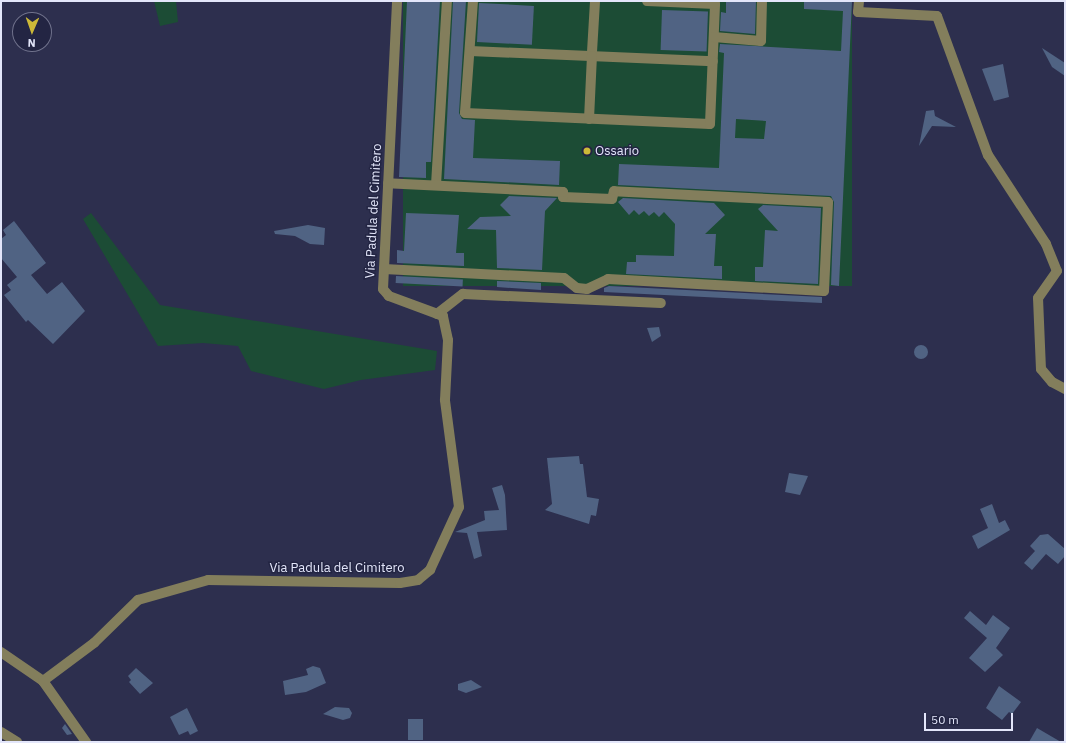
<!DOCTYPE html>
<html>
<head>
<meta charset="utf-8">
<style>
  body { margin:0 }
  #map { position:relative; width:1066px; height:743px; overflow:hidden; background:#2d2f4e; font-family:"IBM Plex Sans",sans-serif }
  div>[style] { position:absolute }
  .green>* { inset:0; background:#1c4c35; transform-origin:0 0 }
  .building>* { inset:0; background:#506383; transform-origin:0 0 }
  .round { border-radius:50% }
  .minor>* { height:10px; margin:-5px; padding:0 5px; transform-origin:5px; border-radius:5px; background:#837e5c }
  .dots>* { width:11px; height:11px; translate:-50% -50%; box-sizing:border-box; border:2px solid #232543; border-radius:50% }
  span { translate:-50% -50%; white-space:nowrap; text-align:center; line-height:1.15; -webkit-text-stroke:3px #232543; paint-order:stroke }
  .poi-label { font-size:13px; color:#e3e6fa }
  .left { translate:0 -50%; text-align:left }
  .street-label { font-size:13px; color:#e3e6fa }
  .frame { position:absolute; inset:0; border:2px solid #e3e6fa; pointer-events:none }
  .north { position:absolute; left:12px; top:12px; width:40px; height:40px; box-sizing:border-box; background:#232543; border:1px solid #70728c; border-radius:50%; rotate:182deg; font-size:11px; font-weight:700; line-height:16px; text-align:center; color:#e3e6fa }
  .north::after { content:''; display:block; margin:auto; width:14px; height:18px; background:#cdb938; clip-path:polygon(50% 0,100% 100%,50% 72%,0 100%) }
  .scale { position:absolute; left:924px; top:713px; width:89px; height:18px; box-sizing:border-box; border:2px solid #e3e6fa; border-top:0; padding-left:5px; font-size:12px; line-height:14px; white-space:nowrap; color:#e3e6fa; -webkit-text-stroke:3px #232543; paint-order:stroke }
</style>
</head>
<body>
<div id="map">
  <div class="green">
    <div style="clip-path:polygon(154px 1px,176px 1px,178px 22px,160px 26px)"></div>
    <div style="left:403px;top:1px;width:449px;height:285px"></div>
    <div style="clip-path:polygon(91px 213px,160px 305px,437px 351px,435px 370px,361px 380px,324px 389px,251px 371px,238px 346px,203px 343px,158px 346px,83px 219px)"></div>
  </div>
  <div class="building">
    <div style="clip-path:polygon(407px 1px,440px 1px,431px 162px,426px 162px,426px 178px,399px 177px)"></div>
    <div style="clip-path:polygon(453px 1px,466px 1px,459px 113px,462px 119px,475px 120px,473px 158px,560px 161px,559px 185px,444px 179px)"></div>
    <div style="clip-path:polygon(726px 1px,756px 1px,755px 34px,720px 31px,721px 12px,726px 13px)"></div>
    <div style="clip-path:polygon(evenodd,804px 1px,852px 1px,839px 286px,831px 285px,834px 202px,831px 196px,618px 185px,619px 164px,719px 168px,724px 53px,719px 52px,720px 44px,841px 51px,843px 11px,804px 9px,804px 1px,736px 119px,766px 121px,764px 139px,735px 138px,736px 119px)"></div>
    <div style="left:479px;top:3px;width:55px;height:39px;rotate:3deg"></div>
    <div style="left:662px;top:10px;width:46px;height:40px;rotate:2deg"></div>
    <div style="clip-path:polygon(1042px 48px,1065px 63px,1065px 76px,1052px 67px)"></div>
    <div style="clip-path:polygon(1003px 64px,1009px 97px,994px 101px,982px 69px)"></div>
    <div style="clip-path:polygon(934px 110px,935px 116px,956px 127px,932px 126px,919px 146px,926px 111px)"></div>
    <div style="clip-path:polygon(509px 196px,557px 198px,545px 211px,542px 270px,497px 268px,496px 230px,467px 229px,480px 217px,511px 216px,500px 205px)"></div>
    <div style="clip-path:polygon(623px 198px,714px 203px,725px 215px,705px 234px,716px 234px,714px 266px,722px 266px,722px 279px,626px 274px,627px 262px,636px 262px,636px 255px,674px 256px,675px 224px,664px 212px,659px 217px,654px 212px,649px 216px,644px 211px,639px 215px,634px 210px,629px 215px,618px 202px)"></div>
    <div style="clip-path:polygon(763px 205px,821px 208px,818px 284px,755px 281px,755px 267px,763px 267px,765px 230px,778px 231px,758px 209px)"></div>
    <div style="clip-path:polygon(406px 213px,459px 215px,456px 253px,464px 253px,464px 266px,397px 263px,397px 250px,404px 251px)"></div>
    <div style="clip-path:polygon(14px 221px,46px 263px,31px 275px,47px 294px,62px 282px,85px 311px,53px 344px,28px 320px,26px 322px,4px 295px,11px 290px,7px 285px,17px 277px,1px 258px,1px 239px,6px 235px,3px 230px)"></div>
    <div style="clip-path:polygon(308px 225px,325px 228px,324px 245px,310px 244px,295px 236px,275px 234px,274px 231px)"></div>
    <div style="left:396px;top:276px;width:67px;height:7px;rotate:3deg"></div>
    <div style="clip-path:polygon(497px 281px,541px 283px,541px 290px,497px 287px)"></div>
    <div style="clip-path:polygon(609px 286px,822px 297px,822px 303px,604px 292px,604px 288px)"></div>
    <div style="clip-path:polygon(659px 327px,661px 336px,652px 342px,647px 328px)"></div>
    <div class="round" style="left:914px;top:345px;width:14px;height:14px"></div>
    <div style="clip-path:polygon(579px 456px,580px 464px,583px 464px,587px 497px,599px 499px,596px 516px,591px 515px,589px 524px,545px 510px,552px 504px,547px 458px)"></div>
    <div style="clip-path:polygon(789px 473px,808px 476px,800px 495px,785px 492px)"></div>
    <div style="clip-path:polygon(502px 485px,505px 495px,507px 530px,477px 532px,482px 556px,474px 559px,467px 533px,455px 532px,485px 520px,484px 511px,499px 510px,492px 488px)"></div>
    <div style="clip-path:polygon(992px 504px,999px 523px,1005px 520px,1010px 530px,978px 549px,972px 536px,988px 528px,980px 509px)"></div>
    <div style="clip-path:polygon(1048px 534px,1065px 549px,1065px 556px,1058px 564px,1046px 554px,1032px 570px,1024px 563px,1035px 551px,1030px 546px,1040px 535px)"></div>
    <div style="clip-path:polygon(970px 611px,986px 625px,993px 615px,1010px 628px,996px 648px,1003px 655px,985px 672px,969px 658px,987px 638px,964px 618px)"></div>
    <div style="clip-path:polygon(313px 666px,320px 668px,326px 683px,306px 692px,285px 695px,283px 681px,308px 675px,306px 669px)"></div>
    <div style="clip-path:polygon(136px 668px,153px 683px,140px 694px,129px 682px,131px 680px,128px 676px)"></div>
    <div style="clip-path:polygon(471px 680px,482px 687px,466px 693px,458px 690px,458px 684px)"></div>
    <div style="clip-path:polygon(999px 686px,1021px 702px,1012px 714px,1009px 712px,1002px 720px,986px 708px)"></div>
    <div style="clip-path:polygon(335px 707px,349px 708px,352px 713px,350px 718px,343px 720px,323px 714px)"></div>
    <div style="clip-path:polygon(187px 708px,198px 731px,190px 735px,188px 731px,179px 735px,170px 717px)"></div>
    <div style="left:408px;top:719px;width:15px;height:21px"></div>
    <div style="clip-path:polygon(65px 724px,72px 734px,67px 735px,62px 728px)"></div>
    <div style="clip-path:polygon(1037px 728px,1061px 742px,1029px 742px)"></div>
  </div>
  <div class="minor">
    <div style="left:473px;top:1px;width:112px;rotate:94.1deg"></div>
    <div style="left:465px;top:113px;width:245px;rotate:2.6deg"></div>
    <div style="left:710px;top:124px;width:120px;rotate:-87.6deg"></div>
    <div style="left:715px;top:4px;width:68px;rotate:-177.5deg"></div>
    <div style="left:859px;top:1px;width:11px;rotate:95deg"></div>
    <div style="left:858px;top:12px;width:79px;rotate:2.9deg"></div>
    <div style="left:937px;top:16px;width:148px;rotate:69.9deg"></div>
    <div style="left:988px;top:155px;width:106px;rotate:56.9deg"></div>
    <div style="left:1046px;top:244px;width:29px;rotate:68deg"></div>
    <div style="left:1057px;top:271px;width:33px;rotate:125deg"></div>
    <div style="left:1038px;top:298px;width:71px;rotate:87.6deg"></div>
    <div style="left:1041px;top:369px;width:17px;rotate:50deg"></div>
    <div style="left:1052px;top:382px;width:15px;rotate:28deg"></div>
    <div style="left:714px;top:37px;width:47px;rotate:4.9deg"></div>
    <div style="left:761px;top:41px;width:40px;rotate:-88.6deg"></div>
    <div style="left:470px;top:51px;width:243px;rotate:2.4deg"></div>
    <div style="left:592px;top:52px;width:51px;rotate:-86.6deg"></div>
    <div style="left:589px;top:119px;width:63px;rotate:-87.3deg"></div>
    <div style="left:436px;top:185px;width:184px;rotate:-86.6deg"></div>
    <div style="left:384px;top:269px;width:180px;rotate:2.9deg"></div>
    <div style="left:564px;top:278px;width:16px;rotate:38deg"></div>
    <div style="left:577px;top:288px;width:10px;rotate:6deg"></div>
    <div style="left:587px;top:289px;width:23px;rotate:-25deg"></div>
    <div style="left:608px;top:279px;width:216px;rotate:3.2deg"></div>
    <div style="left:824px;top:291px;width:89px;rotate:-87.4deg"></div>
    <div style="left:828px;top:202px;width:214px;rotate:-177.1deg"></div>
    <div style="left:614px;top:191px;width:8px;rotate:104deg"></div>
    <div style="left:612px;top:199px;width:49px;rotate:-177.7deg"></div>
    <div style="left:563px;top:197px;width:5px;rotate:-90deg"></div>
    <div style="left:563px;top:192px;width:175px;rotate:-177.1deg"></div>
    <div style="left:437px;top:314px;width:33px;rotate:-38deg"></div>
    <div style="left:463px;top:294px;width:198px;rotate:2.6deg"></div>
    <div style="left:1px;top:652px;width:51px;rotate:34.6deg"></div>
    <div style="left:43px;top:681px;width:64px;rotate:-36.7deg"></div>
    <div style="left:94px;top:643px;width:62px;rotate:-44.3deg"></div>
    <div style="left:138px;top:600px;width:73px;rotate:-15.9deg"></div>
    <div style="left:208px;top:580px;width:192px;rotate:0.9deg"></div>
    <div style="left:400px;top:583px;width:18px;rotate:-9deg"></div>
    <div style="left:418px;top:580px;width:16px;rotate:-40deg"></div>
    <div style="left:430px;top:570px;width:69px;rotate:-65.3deg"></div>
    <div style="left:459px;top:507px;width:108px;rotate:-97.5deg"></div>
    <div style="left:445px;top:400px;width:60px;rotate:-87.1deg"></div>
    <div style="left:448px;top:340px;width:25px;rotate:-102deg"></div>
    <div style="left:443px;top:316px;width:58px;rotate:-159.7deg"></div>
    <div style="left:389px;top:296px;width:9px;rotate:-131deg"></div>
    <div style="left:383px;top:289px;width:288px;rotate:-87.2deg"></div>
    <div style="left:43px;top:681px;width:75px;rotate:54.8deg"></div>
    <div style="left:1px;top:732px;width:19px;rotate:32deg"></div>
  </div>
  <div class="dots">
    <div style="left:587px;top:151px;background:#cdb938"></div>
  </div>
  <div class="poi-label">
    <span class="left" style="left:595px;top:151px">Ossario</span>
  </div>
  <div class="street-label">
    <span style="left:374px;top:211px;rotate:-87deg">Via Padula del Cimitero</span>
    <span style="left:337px;top:568px">Via Padula del Cimitero</span>
  </div>
  <div class="frame"></div>
  <div class="north">N</div>
  <div class="scale">50 m</div>
</div>
</body>
</html>
